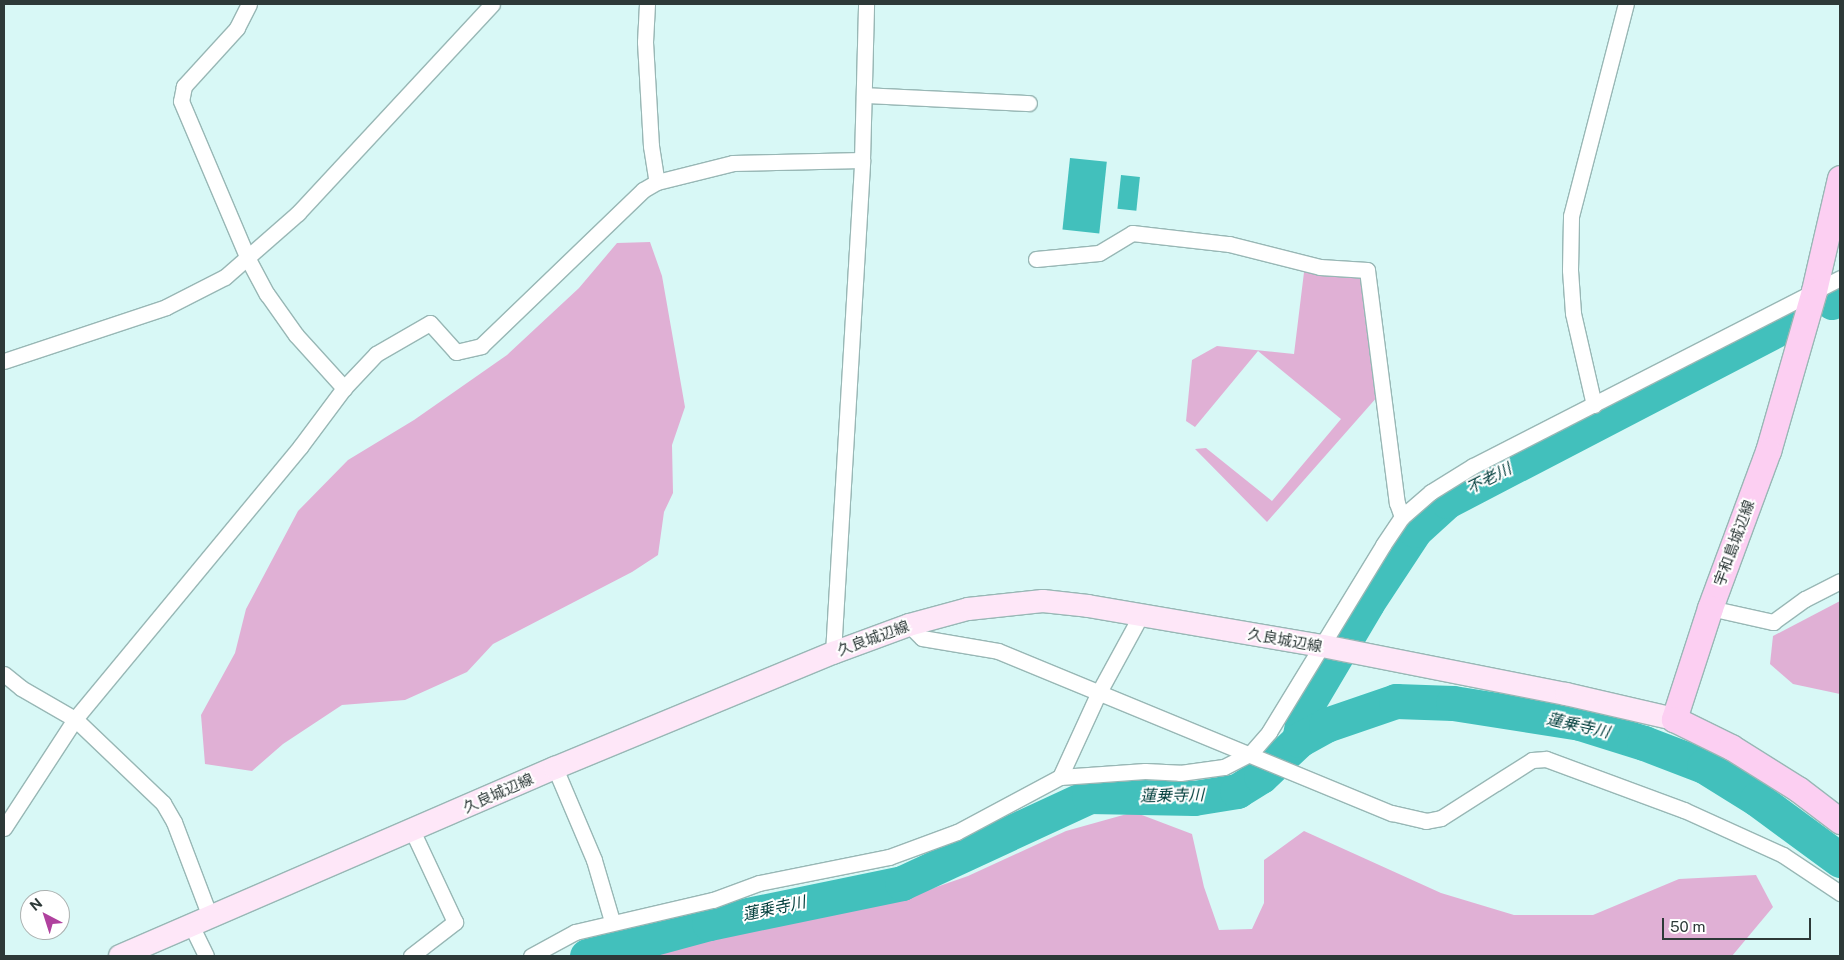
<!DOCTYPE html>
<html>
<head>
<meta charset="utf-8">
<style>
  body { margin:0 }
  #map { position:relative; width:1844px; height:960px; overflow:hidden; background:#d8f8f6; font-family:"Public Sans","Noto Sans JP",sans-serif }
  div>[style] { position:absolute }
  .green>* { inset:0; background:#e0b0d5 }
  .water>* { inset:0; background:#42c0bc; transform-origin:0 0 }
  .river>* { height:35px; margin:-17.5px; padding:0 17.5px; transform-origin:17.5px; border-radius:17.5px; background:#42c0bc }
  .roads { filter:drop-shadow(1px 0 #98b7b5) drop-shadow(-1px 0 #98b7b5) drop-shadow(0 1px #98b7b5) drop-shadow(0 -1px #98b7b5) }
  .minor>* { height:15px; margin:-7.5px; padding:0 7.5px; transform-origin:7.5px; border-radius:7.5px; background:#fff }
  .secondary>* { height:22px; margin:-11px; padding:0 11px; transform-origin:11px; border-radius:11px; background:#fee7f8 }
  .primary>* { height:25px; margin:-12.5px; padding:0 12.5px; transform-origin:12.5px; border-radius:12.5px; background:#fccff2 }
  span { translate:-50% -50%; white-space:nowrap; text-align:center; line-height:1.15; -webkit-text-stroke:4px #fff; paint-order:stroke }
  .street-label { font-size:15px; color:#2d3938 }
  .water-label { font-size:16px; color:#04403e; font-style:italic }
  .frame { position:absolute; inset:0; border:5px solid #2d3938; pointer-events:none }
  .north { position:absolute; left:20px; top:890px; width:50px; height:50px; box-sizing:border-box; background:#fff; border:1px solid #abb0af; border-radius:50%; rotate:320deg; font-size:14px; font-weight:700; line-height:20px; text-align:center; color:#2d3938 }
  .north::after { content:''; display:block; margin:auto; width:18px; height:22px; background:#b0419e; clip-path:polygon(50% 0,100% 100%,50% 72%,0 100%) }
  .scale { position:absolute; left:1662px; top:918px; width:149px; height:22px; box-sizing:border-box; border:2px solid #2d3938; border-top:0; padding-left:6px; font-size:15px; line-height:18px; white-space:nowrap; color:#2d3938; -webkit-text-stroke:4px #fff; paint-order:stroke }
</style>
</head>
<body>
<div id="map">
  <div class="green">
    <div style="clip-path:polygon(650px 242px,662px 276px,685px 407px,672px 445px,673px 493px,664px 512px,658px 555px,632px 572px,493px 644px,467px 672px,405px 700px,342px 705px,283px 744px,252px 771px,205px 764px,201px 715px,235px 653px,246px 609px,298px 511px,348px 460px,414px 420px,507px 355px,579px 288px,617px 243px)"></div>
    <div style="clip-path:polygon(1305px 264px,1364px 276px,1378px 396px,1267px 522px,1195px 449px,1206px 448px,1272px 501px,1341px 419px,1258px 351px,1195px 427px,1186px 421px,1192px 360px,1217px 346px,1294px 354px)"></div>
    <div style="clip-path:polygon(1840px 601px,1840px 694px,1793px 684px,1770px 664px,1773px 636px)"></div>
    <div style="clip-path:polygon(1134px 812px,1192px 834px,1204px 887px,1219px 930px,1252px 929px,1264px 903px,1264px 860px,1304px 831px,1441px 893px,1514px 915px,1593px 915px,1679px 879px,1756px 875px,1773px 907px,1732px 956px,613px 956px,657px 940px,743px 918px,905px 898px,968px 876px,1066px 831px)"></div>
  </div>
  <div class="water">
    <div style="left:1070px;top:158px;width:37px;height:72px;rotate:6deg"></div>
    <div style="left:1121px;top:175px;width:19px;height:34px;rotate:6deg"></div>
  </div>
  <div class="river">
    <div style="left:1832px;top:302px;width:9px;rotate:-27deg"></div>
    <div style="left:1299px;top:740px;width:33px;rotate:-79deg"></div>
    <div style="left:1305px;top:708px;width:122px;rotate:-59.4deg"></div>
    <div style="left:1367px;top:603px;width:87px;rotate:-56.7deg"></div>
    <div style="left:1415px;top:530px;width:43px;rotate:-42.2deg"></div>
    <div style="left:1447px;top:501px;width:381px;rotate:-27.5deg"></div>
    <div style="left:587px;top:956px;width:126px;rotate:-15.1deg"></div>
    <div style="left:709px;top:923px;width:197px;rotate:-11.7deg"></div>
    <div style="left:902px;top:883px;width:206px;rotate:-24.9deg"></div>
    <div style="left:1089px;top:796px;width:105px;rotate:1.1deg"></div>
    <div style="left:1194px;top:798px;width:44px;rotate:-9.2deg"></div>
    <div style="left:1237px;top:791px;width:28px;rotate:-32deg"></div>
    <div style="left:1261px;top:776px;width:52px;rotate:-43.5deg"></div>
    <div style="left:1299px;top:740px;width:31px;rotate:-29deg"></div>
    <div style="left:1326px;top:725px;width:74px;rotate:-18.9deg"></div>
    <div style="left:1396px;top:701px;width:57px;rotate:2deg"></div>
    <div style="left:1453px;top:703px;width:129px;rotate:8.9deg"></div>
    <div style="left:1580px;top:723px;width:67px;rotate:17.4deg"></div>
    <div style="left:1644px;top:743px;width:64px;rotate:21deg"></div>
    <div style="left:1704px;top:766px;width:62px;rotate:31.9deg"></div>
    <div style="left:1757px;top:799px;width:103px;rotate:36.3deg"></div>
  </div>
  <div class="roads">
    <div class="minor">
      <div style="left:249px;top:4px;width:27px;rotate:117deg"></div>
      <div style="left:237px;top:28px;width:79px;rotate:132.4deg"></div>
      <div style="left:184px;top:86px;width:15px;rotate:101deg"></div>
      <div style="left:181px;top:101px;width:172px;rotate:67deg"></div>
      <div style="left:248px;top:259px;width:40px;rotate:62deg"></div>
      <div style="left:267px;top:294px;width:50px;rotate:54.7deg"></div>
      <div style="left:296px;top:335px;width:72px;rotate:47.8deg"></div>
      <div style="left:647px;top:4px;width:38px;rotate:93deg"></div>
      <div style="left:645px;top:42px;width:104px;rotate:86.7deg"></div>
      <div style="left:651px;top:146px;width:36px;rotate:81deg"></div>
      <div style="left:864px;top:95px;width:165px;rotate:2.8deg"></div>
      <div style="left:1036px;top:259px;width:63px;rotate:-5.4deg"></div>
      <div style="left:1099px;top:253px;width:39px;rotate:-31deg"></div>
      <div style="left:1132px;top:233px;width:98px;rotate:6.5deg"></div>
      <div style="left:1229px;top:244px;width:94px;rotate:14.2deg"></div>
      <div style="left:1320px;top:267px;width:47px;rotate:3.7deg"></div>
      <div style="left:1367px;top:270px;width:235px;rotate:82.7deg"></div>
      <div style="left:1397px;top:503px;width:15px;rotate:70deg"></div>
      <div style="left:4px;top:361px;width:171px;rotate:-18.4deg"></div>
      <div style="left:166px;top:307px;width:66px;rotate:-27deg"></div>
      <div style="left:225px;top:277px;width:97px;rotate:-41.2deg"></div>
      <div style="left:298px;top:213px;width:285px;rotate:-47.1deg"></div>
      <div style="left:1594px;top:405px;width:94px;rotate:-102.9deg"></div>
      <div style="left:1573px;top:313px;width:43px;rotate:-94deg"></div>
      <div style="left:1570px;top:270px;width:54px;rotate:-88.9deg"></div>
      <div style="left:1571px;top:216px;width:219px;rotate:-75.5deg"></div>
      <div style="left:1710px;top:608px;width:65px;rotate:12.5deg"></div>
      <div style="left:1773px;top:622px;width:39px;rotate:-36deg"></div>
      <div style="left:1805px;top:599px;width:39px;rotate:-27deg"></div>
      <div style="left:909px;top:625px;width:18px;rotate:45deg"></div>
      <div style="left:922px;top:638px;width:77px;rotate:9.7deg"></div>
      <div style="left:998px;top:651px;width:426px;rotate:22.4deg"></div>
      <div style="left:1392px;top:813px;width:35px;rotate:13deg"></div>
      <div style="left:1426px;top:821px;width:15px;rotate:-11deg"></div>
      <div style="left:1441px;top:818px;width:108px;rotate:-32.5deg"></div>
      <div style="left:1532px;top:760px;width:14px;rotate:-4deg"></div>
      <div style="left:1546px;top:759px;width:147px;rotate:20.3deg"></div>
      <div style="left:1684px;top:810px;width:109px;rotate:24.4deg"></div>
      <div style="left:1783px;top:855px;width:69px;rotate:33.7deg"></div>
      <div style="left:833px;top:653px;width:494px;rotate:-86.6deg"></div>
      <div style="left:862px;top:160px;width:156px;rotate:-88.5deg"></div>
      <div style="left:4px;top:674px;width:22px;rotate:39deg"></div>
      <div style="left:21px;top:688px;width:62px;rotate:29.9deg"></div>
      <div style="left:75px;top:719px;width:122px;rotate:43.7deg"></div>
      <div style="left:163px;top:803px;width:22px;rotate:60deg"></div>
      <div style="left:174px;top:822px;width:102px;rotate:69.2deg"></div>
      <div style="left:555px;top:768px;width:100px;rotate:67deg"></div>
      <div style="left:594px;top:860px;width:64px;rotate:73.6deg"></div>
      <div style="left:1060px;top:777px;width:94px;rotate:-65.4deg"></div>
      <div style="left:1099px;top:692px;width:88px;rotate:-61.4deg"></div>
      <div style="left:4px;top:828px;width:130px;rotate:-56.9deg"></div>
      <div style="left:75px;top:719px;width:353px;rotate:-50.4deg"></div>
      <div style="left:300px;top:447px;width:74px;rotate:-53.3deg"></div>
      <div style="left:344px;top:388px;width:47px;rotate:-46.7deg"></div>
      <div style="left:376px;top:354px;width:62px;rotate:-29.9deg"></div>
      <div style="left:430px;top:323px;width:39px;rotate:48deg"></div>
      <div style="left:456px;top:352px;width:26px;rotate:-13deg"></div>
      <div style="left:481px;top:346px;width:225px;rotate:-43.9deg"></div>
      <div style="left:643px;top:190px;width:16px;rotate:-30deg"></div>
      <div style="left:657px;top:182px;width:78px;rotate:-14deg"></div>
      <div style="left:733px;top:163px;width:129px;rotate:-1.3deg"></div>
      <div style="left:191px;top:925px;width:34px;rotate:64deg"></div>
      <div style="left:411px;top:956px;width:56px;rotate:-37.7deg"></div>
      <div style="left:455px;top:922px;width:102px;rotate:-115.1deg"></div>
      <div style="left:531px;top:956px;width:50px;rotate:-28.6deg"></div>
      <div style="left:575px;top:932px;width:142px;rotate:-13.1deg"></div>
      <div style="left:713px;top:900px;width:49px;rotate:-20.3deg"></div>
      <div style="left:759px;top:883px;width:133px;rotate:-11.3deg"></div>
      <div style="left:889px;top:857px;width:72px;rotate:-20.2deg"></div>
      <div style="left:957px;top:832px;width:117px;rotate:-28.1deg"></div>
      <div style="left:1060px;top:777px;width:85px;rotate:-4deg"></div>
      <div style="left:1145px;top:771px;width:35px;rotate:3deg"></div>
      <div style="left:1180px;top:773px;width:44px;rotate:-7.8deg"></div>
      <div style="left:1224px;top:767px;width:30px;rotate:-27deg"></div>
      <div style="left:1251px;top:753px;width:28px;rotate:-49deg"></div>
      <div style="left:1269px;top:732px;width:219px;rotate:-58.6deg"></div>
      <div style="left:1383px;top:545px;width:34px;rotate:-56deg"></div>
      <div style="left:1402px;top:517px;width:38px;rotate:-41deg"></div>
      <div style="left:1431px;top:492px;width:49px;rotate:-31.8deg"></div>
      <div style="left:1473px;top:466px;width:412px;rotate:-27.1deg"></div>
    </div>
    <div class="secondary">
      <div style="left:120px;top:956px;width:474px;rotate:-23.4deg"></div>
      <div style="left:555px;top:768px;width:301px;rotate:-22.5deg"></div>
      <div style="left:833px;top:653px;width:81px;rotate:-20.2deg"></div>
      <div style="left:909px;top:625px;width:61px;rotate:-15.2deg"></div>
      <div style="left:968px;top:609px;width:75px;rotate:-6.1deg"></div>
      <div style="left:1043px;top:601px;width:45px;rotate:6.3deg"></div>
      <div style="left:1088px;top:606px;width:238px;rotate:9.7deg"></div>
      <div style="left:1323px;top:646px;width:248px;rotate:11.2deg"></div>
      <div style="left:1566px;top:694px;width:111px;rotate:13deg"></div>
    </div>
    <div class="primary">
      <div style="left:1840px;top:178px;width:116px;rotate:103deg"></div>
      <div style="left:1814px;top:291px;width:166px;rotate:106deg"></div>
      <div style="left:1768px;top:451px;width:167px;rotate:110.3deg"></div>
      <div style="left:1710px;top:608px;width:117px;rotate:108deg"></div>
      <div style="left:1674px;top:719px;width:64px;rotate:26.2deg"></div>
      <div style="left:1731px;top:747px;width:79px;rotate:32.1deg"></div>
      <div style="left:1798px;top:789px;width:53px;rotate:37.3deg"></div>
    </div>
  </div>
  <div class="street-label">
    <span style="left:1734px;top:543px;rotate:-70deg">宇和島城辺線</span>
    <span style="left:873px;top:638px;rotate:-20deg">久良城辺線</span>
    <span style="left:1285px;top:640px;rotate:10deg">久良城辺線</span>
    <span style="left:498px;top:793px;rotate:-24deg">久良城辺線</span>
  </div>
  <div class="water-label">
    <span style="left:1489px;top:479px;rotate:-27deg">不老川</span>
    <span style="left:1578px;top:726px;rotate:13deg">蓮乗寺川</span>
    <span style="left:1172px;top:796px;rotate:-1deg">蓮乗寺川</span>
    <span style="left:774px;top:909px;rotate:-12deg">蓮乗寺川</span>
  </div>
  <div class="frame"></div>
  <div class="north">N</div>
  <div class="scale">50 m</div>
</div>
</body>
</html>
